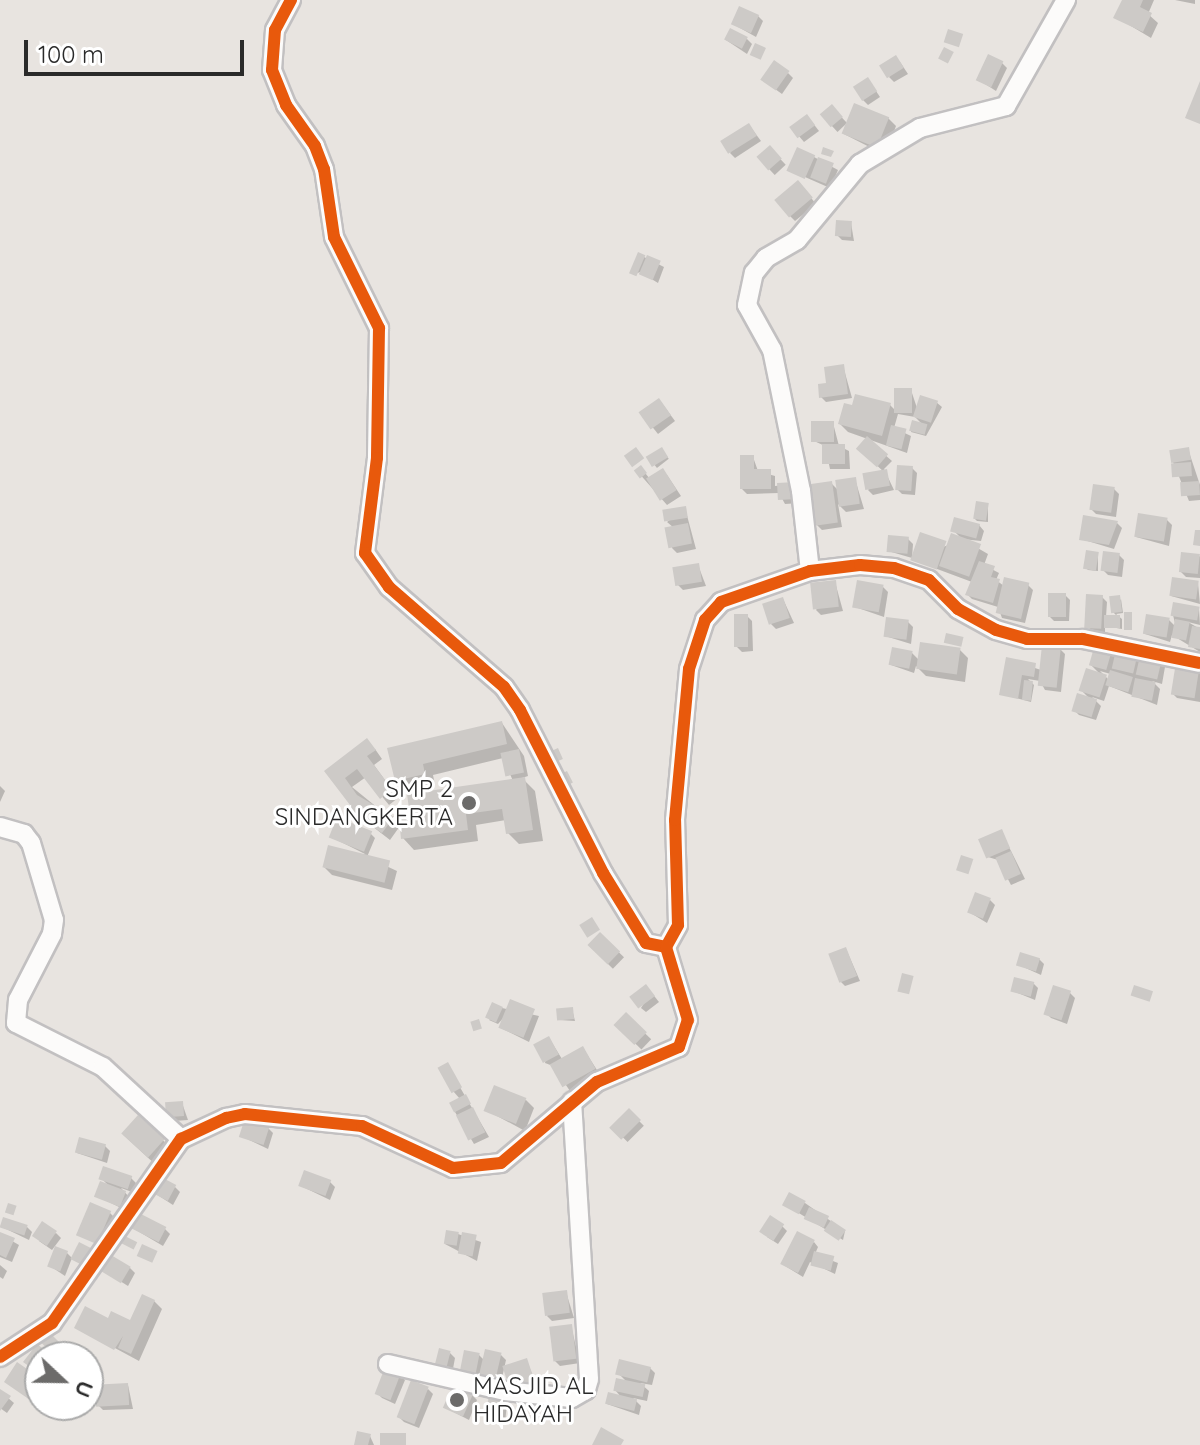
<!DOCTYPE html>
<html>
<head>
<meta charset="utf-8">
<style>
  body { margin:0 }
  #map { position:relative; width:1200px; height:1445px; overflow:hidden; background:#e8e4e0; font-family:Quicksand,sans-serif }
  div>[style] { position:absolute }
  .shadow>* { inset:0; background:#0003; transform-origin:0 0 }
  .building>* { inset:0; background:#cdcac7; transform-origin:0 0 }
  .roads { filter:drop-shadow(2px 0 #c2c0c1) drop-shadow(-2px 0 #c2c0c1) drop-shadow(0 2px #c2c0c1) drop-shadow(0 -2px #c2c0c1) }
  .minor>* { height:18px; margin:-9px; padding:0 9px; transform-origin:9px; border-radius:9px; background:#fcfbfa }
  .cycleway>* { height:12px; margin:-6px; padding:0 6px; transform-origin:6px; border-radius:6px; background:#e8590c }
  .dots>* { width:22px; height:22px; translate:-50% -50%; box-sizing:border-box; border:4px solid #fff; border-radius:50% }
  span { translate:-50% -50%; white-space:nowrap; text-align:center; line-height:1.15; -webkit-text-stroke:6px #fff; paint-order:stroke }
  .poi-label { font-size:24px; color:#2a2a2a }
  .right { translate:-100% -50%; text-align:right }
  .left { translate:0 -50%; text-align:left }
  .north { position:absolute; left:24px; top:1341px; width:80px; height:80px; box-sizing:border-box; background:#fff; border:2px solid #aaa; border-radius:50%; rotate:112deg; font-size:22px; font-weight:700; line-height:32px; text-align:center; color:#2a2a2a }
  .north::after { content:''; display:block; margin:auto; width:28px; height:36px; background:#6c6b6a; clip-path:polygon(50% 0,100% 100%,50% 72%,0 100%) }
  .scale { position:absolute; left:24px; top:40px; width:220px; height:36px; box-sizing:border-box; border:4px solid #2a2a2a; border-top:0; padding-left:10px; font-size:24px; line-height:28px; white-space:nowrap; color:#2a2a2a; -webkit-text-stroke:6px #fff; paint-order:stroke }
</style>
</head>
<body>
<div id="map">
  <div class="shadow">
    <div style="clip-path:polygon(1124px 0,1154px 0,1148px 14px,1158px 23px,1151px 38px,1116px 17px)"></div>
    <div style="clip-path:polygon(1175px 0,1195px 0,1195px 4px)"></div>
    <div style="clip-path:polygon(758px 16px,763px 21px,756px 37px,733px 24px)"></div>
    <div style="clip-path:polygon(747px 39px,752px 44px,747px 54px,726px 40px)"></div>
    <div style="clip-path:polygon(900px 62px,908px 74px,894px 82px,889px 77px)"></div>
    <div style="clip-path:polygon(1002px 63px,1007px 68px,996px 91px,979px 80px)"></div>
    <div style="clip-path:polygon(788px 73px,793px 78px,782px 94px,768px 84px)"></div>
    <div style="clip-path:polygon(872px 85px,880px 97px,868px 105px,863px 100px)"></div>
    <div style="left:832px;top:107px;width:22px;height:13px;rotate:47deg"></div>
    <div style="clip-path:polygon(888px 118px,896px 126px,885px 155px,844px 134px)"></div>
    <div style="clip-path:polygon(812px 122px,819px 131px,804px 142px,792px 128px)"></div>
    <div style="clip-path:polygon(749px 125px,761px 141px,735px 158px,730px 153px)"></div>
    <div style="left:770px;top:148px;width:23px;height:15px;rotate:47deg"></div>
    <div style="clip-path:polygon(814px 157px,838px 170px,830px 188px,789px 170px)"></div>
    <div style="clip-path:polygon(803px 188px,816px 204px,795px 221px,790px 216px)"></div>
    <div style="clip-path:polygon(851px 223px,854px 241px,842px 240px,837px 235px)"></div>
    <div style="clip-path:polygon(644px 257px,664px 267px,658px 283px,640px 272px,633px 275px)"></div>
    <div style="clip-path:polygon(843px 366px,852px 398px,826px 402px,821px 397px)"></div>
    <div style="clip-path:polygon(911px 390px,917px 408px,936px 402px,942px 407px,926px 436px,911px 432px,913px 423px,923px 425px,915px 417px,898px 414px,894px 428px,911px 436px,907px 453px,848px 432px,840px 424px,890px 405px,896px 411px)"></div>
    <div style="clip-path:polygon(664px 406px,675px 421px,658px 434px,642px 414px)"></div>
    <div style="clip-path:polygon(833px 423px,839px 446px,849px 451px,850px 469px,830px 469px,825px 446px,814px 441px)"></div>
    <div style="clip-path:polygon(867px 439px,892px 461px,884px 469px,894px 490px,873px 495px,868px 490px,884px 472px,859px 449px)"></div>
    <div style="clip-path:polygon(1188px 449px,1200px 485px,1200px 500px,1189px 501px,1173px 462px)"></div>
    <div style="left:662px;top:450px;width:11px;height:15px;rotate:52deg"></div>
    <div style="clip-path:polygon(753px 457px,758px 471px,775px 476px,775px 486px,795px 484px,801px 503px,785px 504px,779px 493px,747px 494px,742px 489px)"></div>
    <div style="clip-path:polygon(641px 468px,650px 479px,667px 475px,681px 496px,667px 505px,637px 471px)"></div>
    <div style="clip-path:polygon(912px 468px,917px 473px,915px 495px,902px 494px,897px 489px)"></div>
    <div style="clip-path:polygon(855px 479px,864px 509px,846px 512px,838px 504px,842px 527px,822px 530px,817px 525px,831px 483px,839px 491px)"></div>
    <div style="clip-path:polygon(1114px 489px,1119px 494px,1116px 517px,1096px 514px,1091px 509px)"></div>
    <div style="clip-path:polygon(988px 505px,988px 522px,977px 521px,975px 519px)"></div>
    <div style="clip-path:polygon(685px 508px,696px 549px,677px 553px,672px 548px,674px 528px,667px 522px)"></div>
    <div style="clip-path:polygon(1167px 520px,1172px 525px,1169px 546px,1136px 537px)"></div>
    <div style="clip-path:polygon(1117px 523px,1122px 528px,1114px 549px,1081px 539px)"></div>
    <div style="clip-path:polygon(979px 525px,984px 531px,981px 541px,962px 539px,988px 554px,984px 565px,999px 573px,996px 580px,1004px 586px,1028px 585px,1033px 590px,1025px 623px,1002px 618px,998px 607px,972px 599px,967px 594px,972px 582px,913px 560px,962px 539px,953px 530px)"></div>
    <div style="clip-path:polygon(908px 539px,913px 544px,912px 558px,888px 551px)"></div>
    <div style="clip-path:polygon(1098px 554px,1098px 571px,1088px 570px,1086px 568px)"></div>
    <div style="clip-path:polygon(1119px 555px,1124px 560px,1122px 577px,1108px 575px,1103px 570px)"></div>
    <div style="clip-path:polygon(1200px 556px,1200px 578px,1186px 577px,1181px 572px)"></div>
    <div style="clip-path:polygon(698px 565px,706px 586px,683px 590px,678px 585px)"></div>
    <div style="clip-path:polygon(835px 582px,843px 611px,821px 615px,816px 610px)"></div>
    <div style="clip-path:polygon(1198px 583px,1200px 604px,1171px 596px)"></div>
    <div style="clip-path:polygon(883px 587px,888px 592px,884px 617px,855px 607px)"></div>
    <div style="clip-path:polygon(1065px 595px,1070px 600px,1069px 621px,1054px 621px,1049px 616px)"></div>
    <div style="clip-path:polygon(1102px 597px,1107px 602px,1106px 617px,1118px 617px,1113px 612px,1121px 599px,1123px 613px,1116px 614px,1122px 619px,1122px 629px,1105px 626px,1105px 634px,1085px 627px)"></div>
    <div style="clip-path:polygon(783px 599px,794px 623px,776px 629px,771px 624px)"></div>
    <div style="clip-path:polygon(1199px 609px,1200px 625px,1188px 622px,1200px 629px,1200px 652px,1172px 635px,1170px 642px,1145px 634px,1169px 620px,1176px 627px,1173px 615px)"></div>
    <div style="clip-path:polygon(747px 616px,752px 621px,753px 651px,742px 652px,737px 647px)"></div>
    <div style="clip-path:polygon(908px 622px,913px 627px,911px 644px,885px 636px)"></div>
    <div style="clip-path:polygon(evenodd,1096px 647px,1141px 662px,1160px 662px,1165px 667px,1162px 684px,1152px 681px,1160px 689px,1157px 705px,1109px 686px,1104px 701px,1092px 697px,1101px 706px,1096px 720px,1079px 715px,1074px 710px,1090px 699px,1081px 690px,1101px 675px,1091px 665px,1096px 647px,1100px 671px,1114px 675px,1110px 681px,1100px 671px)"></div>
    <div style="clip-path:polygon(959px 649px,968px 658px,965px 682px,926px 676px,916px 666px,914px 673px,891px 665px,912px 653px,919px 660px)"></div>
    <div style="clip-path:polygon(1060px 649px,1065px 654px,1061px 692px,1045px 690px,1040px 681px,1028px 679px,1034px 685px,1031px 702px,1001px 694px,1008px 659px,1041px 670px)"></div>
    <div style="clip-path:polygon(1200px 668px,1200px 702px,1177px 698px,1172px 693px)"></div>
    <div style="clip-path:polygon(502px 723px,524px 756px,528px 776px,522px 778px,535px 791px,543px 841px,519px 844px,508px 833px,506px 820px,476px 825px,478px 841px,414px 850px,403px 838px,513px 781px,503px 758px,433px 775px,435px 785px,408px 791px,397px 780px,390px 749px)"></div>
    <div style="clip-path:polygon(375px 749px,382px 759px,374px 765px,398px 798px,389px 805px,366px 777px,352px 787px,400px 826px,390px 840px,350px 809px,353px 805px,327px 771px)"></div>
    <div style="clip-path:polygon(0 786px,5px 791px,0 802px)"></div>
    <div style="clip-path:polygon(1001px 831px,1025px 879px,1011px 885px,998px 860px,988px 857px)"></div>
    <div style="clip-path:polygon(370px 833px,375px 838px,367px 857px,397px 871px,392px 890px,332px 875px,324px 867px,365px 854px,331px 837px)"></div>
    <div style="clip-path:polygon(990px 900px,995px 905px,987px 923px,969px 912px)"></div>
    <div style="left:601px;top:935px;width:32px;height:16px;rotate:44deg"></div>
    <div style="clip-path:polygon(846px 949px,860px 981px,845px 986px,840px 981px)"></div>
    <div style="clip-path:polygon(1039px 959px,1044px 964px,1041px 975px,1019px 965px)"></div>
    <div style="clip-path:polygon(1033px 983px,1038px 988px,1035px 1000px,1013px 991px)"></div>
    <div style="clip-path:polygon(651px 992px,659px 1002px,646px 1012px,641px 1008px)"></div>
    <div style="clip-path:polygon(1070px 993px,1075px 998px,1067px 1024px,1051px 1018px,1046px 1013px)"></div>
    <div style="clip-path:polygon(502px 1008px,539px 1016px,529px 1042px,501px 1028px,505px 1016px,498px 1024px,489px 1020px)"></div>
    <div style="clip-path:polygon(572px 1009px,575px 1021px,559px 1020px)"></div>
    <div style="left:626px;top:1015px;width:35px;height:14px;rotate:44deg"></div>
    <div style="clip-path:polygon(549px 1038px,562px 1059px,583px 1048px,602px 1078px,572px 1094px,553px 1066px,545px 1063px)"></div>
    <div style="clip-path:polygon(447px 1065px,489px 1137px,474px 1144px,455px 1112px,460px 1099px,453px 1091px)"></div>
    <div style="clip-path:polygon(526px 1100px,534px 1108px,525px 1131px,486px 1110px)"></div>
    <div style="clip-path:polygon(182px 1103px,188px 1120px,174px 1121px,169px 1116px)"></div>
    <div style="left:629px;top:1111px;width:21px;height:23px;rotate:45deg"></div>
    <div style="left:139px;top:1118px;width:40px;height:23px;rotate:43deg"></div>
    <div style="clip-path:polygon(268px 1128px,273px 1133px,268px 1149px,241px 1136px)"></div>
    <div style="clip-path:polygon(105px 1146px,110px 1151px,107px 1163px,77px 1153px)"></div>
    <div style="clip-path:polygon(101px 1178px,131px 1178px,136px 1183px,132px 1192px,121px 1188px,130px 1198px,125px 1210px,97px 1196px,110px 1187px)"></div>
    <div style="clip-path:polygon(330px 1182px,335px 1187px,330px 1200px,301px 1186px)"></div>
    <div style="clip-path:polygon(175px 1187px,180px 1192px,173px 1205px,156px 1194px)"></div>
    <div style="clip-path:polygon(805px 1203px,845px 1231px,843px 1240px,784px 1204px)"></div>
    <div style="clip-path:polygon(110px 1213px,115px 1218px,103px 1247px,79px 1234px)"></div>
    <div style="clip-path:polygon(782px 1226px,787px 1231px,778px 1244px,767px 1237px)"></div>
    <div style="clip-path:polygon(2px 1227px,27px 1227px,32px 1232px,29px 1240px)"></div>
    <div style="clip-path:polygon(131px 1227px,165px 1229px,170px 1234px,163px 1246px)"></div>
    <div style="clip-path:polygon(56px 1233px,61px 1238px,52px 1250px,39px 1241px)"></div>
    <div style="clip-path:polygon(0 1234px,19px 1245px,12px 1262px,0 1257px)"></div>
    <div style="clip-path:polygon(458px 1234px,481px 1242px,477px 1261px,445px 1244px)"></div>
    <div style="clip-path:polygon(814px 1242px,818px 1247px,815px 1254px,838px 1263px,835px 1274px,810px 1262px,803px 1277px,782px 1264px)"></div>
    <div style="clip-path:polygon(67px 1253px,72px 1258px,65px 1276px,50px 1266px)"></div>
    <div style="clip-path:polygon(0 1265px,7px 1271px,3px 1279px,0 1277px)"></div>
    <div style="clip-path:polygon(130px 1268px,135px 1273px,128px 1286px,104px 1271px)"></div>
    <div style="clip-path:polygon(566px 1292px,574px 1318px,552px 1321px,547px 1316px)"></div>
    <div style="clip-path:polygon(154px 1301px,162px 1309px,139px 1361px,76px 1327px,109px 1321px,131px 1323px)"></div>
    <div style="clip-path:polygon(571px 1326px,580px 1363px,560px 1366px,555px 1361px)"></div>
    <div style="clip-path:polygon(450px 1353px,455px 1358px,452px 1374px,442px 1372px)"></div>
    <div style="clip-path:polygon(479px 1355px,484px 1360px,501px 1355px,506px 1360px,500px 1387px,467px 1379px)"></div>
    <div style="clip-path:polygon(526px 1360px,538px 1387px,517px 1394px)"></div>
    <div style="clip-path:polygon(650px 1368px,655px 1373px,652px 1385px,640px 1383px,649px 1391px,647px 1401px,633px 1398px,641px 1406px,639px 1415px,607px 1404px,622px 1398px,615px 1390px,627px 1382px,618px 1373px)"></div>
    <div style="clip-path:polygon(400px 1375px,405px 1380px,395px 1404px,382px 1398px,377px 1393px)"></div>
    <div style="clip-path:polygon(40px 1380px,40px 1405px,63px 1405px,55px 1417px,6px 1381px)"></div>
    <div style="clip-path:polygon(128px 1385px,133px 1409px,103px 1410px,98px 1405px)"></div>
    <div style="clip-path:polygon(428px 1389px,433px 1394px,419px 1428px,404px 1422px,399px 1417px)"></div>
    <div style="clip-path:polygon(0 1391px,14px 1403px,7px 1413px,0 1408px)"></div>
    <div style="clip-path:polygon(472px 1395px,477px 1400px,469px 1420px,446px 1408px)"></div>
    <div style="clip-path:polygon(502px 1398px,507px 1403px,505px 1423px,493px 1421px,488px 1416px)"></div>
    <div style="clip-path:polygon(370px 1436px,374px 1445px,356px 1445px)"></div>
  </div>
  <div class="building">
    <div style="clip-path:polygon(1122px 0,1143px 0,1140px 7px,1152px 13px,1143px 32px,1113px 18px)"></div>
    <div style="left:739px;top:6px;width:22px;height:20px;rotate:24deg"></div>
    <div style="left:730px;top:28px;width:20px;height:13px;rotate:27deg"></div>
    <div style="left:948px;top:29px;width:16px;height:14px;rotate:18deg"></div>
    <div style="left:755px;top:43px;width:12px;height:13px;rotate:24deg"></div>
    <div style="left:944px;top:47px;width:11px;height:13px;rotate:27deg"></div>
    <div style="left:988px;top:54px;width:17px;height:29px;rotate:25deg"></div>
    <div style="left:896px;top:55px;width:15px;height:20px;rotate:58deg"></div>
    <div style="left:774px;top:60px;width:19px;height:24px;rotate:35deg"></div>
    <div style="left:868px;top:77px;width:17px;height:18px;rotate:57deg"></div>
    <div style="clip-path:polygon(1200px 81px,1200px 124px,1185px 118px)"></div>
    <div style="left:854px;top:103px;width:38px;height:33px;rotate:22deg"></div>
    <div style="left:832px;top:104px;width:17px;height:16px;rotate:50deg"></div>
    <div style="left:807px;top:114px;width:14px;height:22px;rotate:54deg"></div>
    <div style="left:749px;top:123px;width:15px;height:34px;rotate:58deg"></div>
    <div style="left:770px;top:145px;width:18px;height:18px;rotate:49deg"></div>
    <div style="left:797px;top:147px;width:20px;height:26px;rotate:24deg"></div>
    <div style="clip-path:polygon(823px 147px,834px 151px,831px 157px,821px 154px)"></div>
    <div style="left:818px;top:157px;width:17px;height:22px;rotate:21deg"></div>
    <div style="left:798px;top:180px;width:23px;height:31px;rotate:50deg"></div>
    <div style="left:836px;top:220px;width:16px;height:16px;rotate:4deg"></div>
    <div style="left:638px;top:252px;width:8px;height:23px;rotate:23deg"></div>
    <div style="left:647px;top:255px;width:15px;height:21px;rotate:23deg"></div>
    <div style="clip-path:polygon(844px 364px,848px 394px,819px 398px,818px 384px,826px 383px,824px 367px)"></div>
    <div style="left:894px;top:388px;width:18px;height:25px"></div>
    <div style="clip-path:polygon(855px 394px,891px 403px,882px 436px,838px 424px,844px 403px,852px 405px)"></div>
    <div style="left:920px;top:395px;width:19px;height:23px;rotate:18deg"></div>
    <div style="left:659px;top:398px;width:21px;height:25px;rotate:55deg"></div>
    <div style="left:912px;top:420px;width:16px;height:11px;rotate:15deg"></div>
    <div style="left:811px;top:421px;width:23px;height:21px"></div>
    <div style="left:891px;top:425px;width:16px;height:21px;rotate:14deg"></div>
    <div style="left:867px;top:436px;width:28px;height:17px;rotate:41deg"></div>
    <div style="left:845px;top:444px;width:20px;height:23px;rotate:90deg"></div>
    <div style="left:636px;top:447px;width:14px;height:15px;rotate:54deg"></div>
    <div style="left:662px;top:447px;width:12px;height:19px;rotate:59deg"></div>
    <div style="left:1189px;top:447px;width:13px;height:20px;rotate:81deg"></div>
    <div style="clip-path:polygon(740px 455px,754px 455px,754px 469px,771px 469px,771px 489px,740px 489px)"></div>
    <div style="left:1191px;top:462px;width:14px;height:20px;rotate:86deg"></div>
    <div style="left:641px;top:465px;width:10px;height:9px;rotate:53deg"></div>
    <div style="left:897px;top:465px;width:16px;height:25px;rotate:4deg"></div>
    <div style="left:663px;top:468px;width:26px;height:20px;rotate:58deg"></div>
    <div style="left:887px;top:469px;width:17px;height:25px;rotate:80deg"></div>
    <div style="left:856px;top:477px;width:27px;height:21px;rotate:82deg"></div>
    <div style="left:832px;top:481px;width:42px;height:23px;rotate:82deg"></div>
    <div style="left:1199px;top:481px;width:14px;height:19px;rotate:86deg"></div>
    <div style="left:796px;top:482px;width:17px;height:19px;rotate:87deg"></div>
    <div style="left:1093px;top:484px;width:22px;height:26px;rotate:8deg"></div>
    <div style="left:976px;top:501px;width:13px;height:18px;rotate:9deg"></div>
    <div style="left:686px;top:506px;width:12px;height:24px;rotate:81deg"></div>
    <div style="left:1138px;top:513px;width:30px;height:24px;rotate:9deg"></div>
    <div style="clip-path:polygon(1083px 515px,1118px 521px,1109px 545px,1079px 540px)"></div>
    <div style="left:954px;top:517px;width:27px;height:15px;rotate:15deg"></div>
    <div style="left:688px;top:523px;width:21px;height:24px;rotate:79deg"></div>
    <div style="clip-path:polygon(1195px 530px,1200px 530px,1200px 546px,1193px 545px)"></div>
    <div style="left:920px;top:532px;width:28px;height:30px;rotate:19deg"></div>
    <div style="left:951px;top:533px;width:32px;height:35px;rotate:20deg"></div>
    <div style="left:888px;top:535px;width:21px;height:17px;rotate:5deg"></div>
    <div style="left:1086px;top:550px;width:13px;height:19px;rotate:9deg"></div>
    <div style="left:1103px;top:551px;width:17px;height:20px;rotate:7deg"></div>
    <div style="left:1181px;top:552px;width:19px;height:20px;rotate:6deg"></div>
    <div style="clip-path:polygon(979px 561px,995px 566px,991px 577px,1000px 579px,993px 603px,965px 595px)"></div>
    <div style="left:699px;top:563px;width:19px;height:27px;rotate:81deg"></div>
    <div style="left:1004px;top:577px;width:26px;height:37px;rotate:13deg"></div>
    <div style="left:1172px;top:577px;width:27px;height:19px;rotate:8deg"></div>
    <div style="left:836px;top:580px;width:27px;height:26px;rotate:84deg"></div>
    <div style="left:857px;top:580px;width:27px;height:28px;rotate:10deg"></div>
    <div style="left:1048px;top:593px;width:18px;height:24px"></div>
    <div style="left:1086px;top:594px;width:17px;height:34px;rotate:3deg"></div>
    <div style="left:1120px;top:595px;width:17px;height:11px;rotate:83deg"></div>
    <div style="left:783px;top:597px;width:22px;height:22px;rotate:72deg"></div>
    <div style="left:1173px;top:602px;width:27px;height:14px;rotate:10deg"></div>
    <div style="left:1124px;top:612px;width:8px;height:18px"></div>
    <div style="left:734px;top:614px;width:14px;height:33px"></div>
    <div style="left:1146px;top:614px;width:24px;height:20px;rotate:9deg"></div>
    <div style="left:1104px;top:615px;width:16px;height:13px"></div>
    <div style="left:886px;top:617px;width:23px;height:20px;rotate:7deg"></div>
    <div style="left:1175px;top:619px;width:15px;height:19px;rotate:11deg"></div>
    <div style="clip-path:polygon(1192px 626px,1200px 627px,1200px 649px,1188px 647px)"></div>
    <div style="left:946px;top:633px;width:18px;height:10px;rotate:13deg"></div>
    <div style="left:920px;top:642px;width:41px;height:27px;rotate:8deg"></div>
    <div style="left:1095px;top:644px;width:18px;height:22px;rotate:16deg"></div>
    <div style="left:1042px;top:645px;width:19px;height:41px;rotate:6deg"></div>
    <div style="left:892px;top:647px;width:21px;height:18px;rotate:11deg"></div>
    <div style="left:1116px;top:650px;width:22px;height:19px;rotate:13deg"></div>
    <div style="left:1140px;top:656px;width:22px;height:19px;rotate:13deg"></div>
    <div style="clip-path:polygon(1006px 657px,1036px 663px,1034px 677px,1022px 675px,1018px 699px,999px 695px)"></div>
    <div style="left:1176px;top:662px;width:24px;height:33px;rotate:9deg"></div>
    <div style="left:1086px;top:668px;width:22px;height:24px;rotate:18deg"></div>
    <div style="left:1110px;top:670px;width:24px;height:16px;rotate:17deg"></div>
    <div style="left:1135px;top:678px;width:21px;height:19px;rotate:11deg"></div>
    <div style="left:1024px;top:680px;width:9px;height:20px;rotate:6deg"></div>
    <div style="left:1077px;top:693px;width:21px;height:19px;rotate:17deg"></div>
    <div style="clip-path:polygon(502px 721px,507px 744px,423px 764px,425px 774px,395px 781px,387px 748px)"></div>
    <div style="clip-path:polygon(367px 738px,376px 750px,367px 756px,392px 789px,380px 799px,357px 769px,345px 778px,357px 795px,394px 817px,382px 833px,347px 809px,350px 805px,324px 771px)"></div>
    <div style="left:558px;top:748px;width:12px;height:12px;rotate:66deg"></div>
    <div style="left:519px;top:749px;width:24px;height:19px;rotate:78deg"></div>
    <div style="left:567px;top:771px;width:13px;height:11px;rotate:63deg"></div>
    <div style="clip-path:polygon(525px 777px,533px 830px,506px 834px,502px 809px,466px 814px,468px 830px,401px 839px,399px 818px,410px 816px,407px 794px)"></div>
    <div style="left:337px;top:817px;width:38px;height:22px;rotate:22deg"></div>
    <div style="left:1002px;top:829px;width:21px;height:26px;rotate:67deg"></div>
    <div style="left:328px;top:845px;width:64px;height:23px;rotate:14deg"></div>
    <div style="left:1011px;top:851px;width:25px;height:17px;rotate:67deg"></div>
    <div style="left:961px;top:855px;width:13px;height:16px;rotate:18deg"></div>
    <div style="left:975px;top:892px;width:17px;height:22px;rotate:21deg"></div>
    <div style="left:592px;top:917px;width:15px;height:15px;rotate:58deg"></div>
    <div style="left:600px;top:932px;width:28px;height:18px;rotate:44deg"></div>
    <div style="left:846px;top:947px;width:31px;height:19px;rotate:69deg"></div>
    <div style="left:1020px;top:952px;width:21px;height:14px;rotate:17deg"></div>
    <div style="left:902px;top:973px;width:12px;height:19px;rotate:14deg"></div>
    <div style="left:1014px;top:977px;width:21px;height:15px;rotate:14deg"></div>
    <div style="left:646px;top:984px;width:15px;height:21px;rotate:53deg"></div>
    <div style="left:1053px;top:985px;width:19px;height:31px;rotate:18deg"></div>
    <div style="left:1134px;top:985px;width:20px;height:11px;rotate:18deg"></div>
    <div style="left:510px;top:999px;width:27px;height:31px;rotate:22deg"></div>
    <div style="left:492px;top:1002px;width:12px;height:17px;rotate:24deg"></div>
    <div style="left:573px;top:1007px;width:12px;height:17px;rotate:85deg"></div>
    <div style="left:626px;top:1012px;width:29px;height:18px;rotate:44deg"></div>
    <div style="left:479px;top:1019px;width:10px;height:9px;rotate:73deg"></div>
    <div style="left:549px;top:1036px;width:21px;height:18px;rotate:62deg"></div>
    <div style="left:583px;top:1046px;width:26px;height:38px;rotate:61deg"></div>
    <div style="left:448px;top:1062px;width:29px;height:12px;rotate:61deg"></div>
    <div style="left:494px;top:1085px;width:35px;height:28px;rotate:22deg"></div>
    <div style="left:466px;top:1094px;width:11px;height:19px;rotate:63deg"></div>
    <div style="left:183px;top:1101px;width:15px;height:18px;rotate:86deg"></div>
    <div style="left:473px;top:1107px;width:28px;height:19px;rotate:64deg"></div>
    <div style="left:629px;top:1108px;width:17px;height:28px;rotate:45deg"></div>
    <div style="left:138px;top:1115px;width:36px;height:25px;rotate:42deg"></div>
    <div style="left:245px;top:1118px;width:26px;height:20px;rotate:18deg"></div>
    <div style="left:79px;top:1137px;width:28px;height:16px;rotate:15deg"></div>
    <div style="left:103px;top:1166px;width:31px;height:14px;rotate:19deg"></div>
    <div style="left:304px;top:1170px;width:29px;height:17px;rotate:20deg"></div>
    <div style="left:163px;top:1178px;width:15px;height:18px;rotate:28deg"></div>
    <div style="left:100px;top:1181px;width:28px;height:17px;rotate:21deg"></div>
    <div style="left:789px;top:1192px;width:19px;height:15px;rotate:28deg"></div>
    <div style="left:90px;top:1202px;width:23px;height:36px;rotate:23deg"></div>
    <div style="left:8px;top:1203px;width:9px;height:10px;rotate:18deg"></div>
    <div style="left:809px;top:1207px;width:22px;height:13px;rotate:24deg"></div>
    <div style="left:137px;top:1212px;width:33px;height:17px;rotate:27deg"></div>
    <div style="left:770px;top:1215px;width:17px;height:20px;rotate:33deg"></div>
    <div style="left:3px;top:1217px;width:26px;height:11px;rotate:18deg"></div>
    <div style="left:831px;top:1220px;width:18px;height:13px;rotate:34deg"></div>
    <div style="left:42px;top:1221px;width:18px;height:18px;rotate:34deg"></div>
    <div style="left:446px;top:1230px;width:13px;height:14px;rotate:9deg"></div>
    <div style="left:797px;top:1231px;width:20px;height:37px;rotate:27deg"></div>
    <div style="clip-path:polygon(0 1232px,15px 1238px,6px 1258px,0 1255px)"></div>
    <div style="left:462px;top:1232px;width:15px;height:22px;rotate:11deg"></div>
    <div style="left:123px;top:1235px;width:16px;height:8px;rotate:27deg"></div>
    <div style="left:79px;top:1242px;width:16px;height:19px;rotate:27deg"></div>
    <div style="left:142px;top:1244px;width:17px;height:13px;rotate:24deg"></div>
    <div style="left:55px;top:1246px;width:14px;height:22px;rotate:21deg"></div>
    <div style="left:814px;top:1251px;width:21px;height:15px;rotate:14deg"></div>
    <div style="left:111px;top:1255px;width:23px;height:19px;rotate:31deg"></div>
    <div style="left:567px;top:1290px;width:23px;height:25px;rotate:83deg"></div>
    <div style="clip-path:polygon(142px 1294px,155px 1300px,131px 1354px,118px 1348px,123px 1336px,114px 1350px,74px 1328px,85px 1306px,108px 1318px,111px 1311px,130px 1320px)"></div>
    <div style="left:572px;top:1324px;width:35px;height:23px;rotate:83deg"></div>
    <div style="left:51px;top:1334px;width:18px;height:13px;rotate:45deg"></div>
    <div style="clip-path:polygon(37px 1344px,54px 1357px,40px 1357px,40px 1374px,23px 1362px)"></div>
    <div style="clip-path:polygon(70px 1344px,86px 1357px,59px 1357px)"></div>
    <div style="left:439px;top:1348px;width:12px;height:21px;rotate:14deg"></div>
    <div style="left:485px;top:1349px;width:17px;height:32px;rotate:13deg"></div>
    <div style="left:464px;top:1350px;width:16px;height:25px;rotate:11deg"></div>
    <div style="left:527px;top:1358px;width:25px;height:26px;rotate:72deg"></div>
    <div style="left:619px;top:1359px;width:33px;height:16px;rotate:14deg"></div>
    <div style="clip-path:polygon(17px 1362px,40px 1378px,40px 1405px,50px 1405px,46px 1411px,4px 1382px)"></div>
    <div style="left:385px;top:1367px;width:17px;height:29px;rotate:21deg"></div>
    <div style="left:616px;top:1378px;width:30px;height:13px;rotate:12deg"></div>
    <div style="left:411px;top:1380px;width:19px;height:40px;rotate:21deg"></div>
    <div style="left:128px;top:1383px;width:22px;height:33px;rotate:87deg"></div>
    <div style="left:453px;top:1385px;width:22px;height:25px;rotate:24deg"></div>
    <div style="clip-path:polygon(0 1389px,11px 1396px,0 1411px)"></div>
    <div style="left:608px;top:1392px;width:30px;height:12px;rotate:14deg"></div>
    <div style="left:489px;top:1394px;width:14px;height:23px;rotate:8deg"></div>
    <div style="clip-path:polygon(601px 1427px,624px 1440px,621px 1445px,592px 1445px)"></div>
    <div style="clip-path:polygon(357px 1431px,371px 1434px,368px 1445px,354px 1445px)"></div>
    <div style="left:380px;top:1433px;width:26px;height:12px"></div>
  </div>
  <div class="roads">
    <div class="minor">
      <div style="left:291px;top:0;width:34px;rotate:118deg"></div>
      <div style="left:275px;top:30px;width:40px;rotate:94.3deg"></div>
      <div style="left:272px;top:70px;width:38px;rotate:68deg"></div>
      <div style="left:286px;top:105px;width:50px;rotate:54.7deg"></div>
      <div style="left:315px;top:146px;width:25px;rotate:69deg"></div>
      <div style="left:324px;top:169px;width:69px;rotate:81.6deg"></div>
      <div style="left:334px;top:237px;width:102px;rotate:63.7deg"></div>
      <div style="left:379px;top:328px;width:130px;rotate:90.9deg"></div>
      <div style="left:377px;top:458px;width:96px;rotate:97.2deg"></div>
      <div style="left:365px;top:553px;width:42px;rotate:54.8deg"></div>
      <div style="left:389px;top:587px;width:152px;rotate:41deg"></div>
      <div style="left:504px;top:687px;width:28px;rotate:55deg"></div>
      <div style="left:520px;top:710px;width:183px;rotate:63deg"></div>
      <div style="left:603px;top:873px;width:82px;rotate:58.4deg"></div>
      <div style="left:646px;top:943px;width:20px;rotate:11deg"></div>
      <div style="left:666px;top:947px;width:25px;rotate:-61deg"></div>
      <div style="left:678px;top:925px;width:105px;rotate:-91.6deg"></div>
      <div style="left:675px;top:820px;width:152px;rotate:-84.7deg"></div>
      <div style="left:689px;top:669px;width:52px;rotate:-71.9deg"></div>
      <div style="left:705px;top:620px;width:24px;rotate:-48deg"></div>
      <div style="left:721px;top:602px;width:94px;rotate:-19.2deg"></div>
      <div style="left:810px;top:571px;width:50px;rotate:-6.8deg"></div>
      <div style="left:860px;top:565px;width:34px;rotate:5deg"></div>
      <div style="left:894px;top:568px;width:37px;rotate:19deg"></div>
      <div style="left:929px;top:580px;width:41px;rotate:45deg"></div>
      <div style="left:958px;top:609px;width:43px;rotate:28.9deg"></div>
      <div style="left:996px;top:630px;width:32px;rotate:16deg"></div>
      <div style="left:1027px;top:639px;width:56px"></div>
      <div style="left:1083px;top:639px;width:119px;rotate:11.6deg"></div>
      <div style="left:810px;top:571px;width:81px;rotate:-96.4deg"></div>
      <div style="left:801px;top:491px;width:144px;rotate:-101.6deg"></div>
      <div style="left:772px;top:350px;width:51px;rotate:-119.1deg"></div>
      <div style="left:747px;top:305px;width:33px;rotate:-78deg"></div>
      <div style="left:754px;top:273px;width:19px;rotate:-51deg"></div>
      <div style="left:766px;top:258px;width:36px;rotate:-30deg"></div>
      <div style="left:797px;top:240px;width:99px;rotate:-50.3deg"></div>
      <div style="left:860px;top:164px;width:70px;rotate:-31deg"></div>
      <div style="left:920px;top:128px;width:89px;rotate:-14.3deg"></div>
      <div style="left:1006px;top:106px;width:122px;rotate:-60.5deg"></div>
      <div style="left:0;top:827px;width:25px;rotate:16deg"></div>
      <div style="left:24px;top:834px;width:11px;rotate:52deg"></div>
      <div style="left:31px;top:843px;width:80px;rotate:73.4deg"></div>
      <div style="left:54px;top:920px;width:14px;rotate:98deg"></div>
      <div style="left:52px;top:934px;width:74px;rotate:117.3deg"></div>
      <div style="left:18px;top:1000px;width:23px;rotate:95deg"></div>
      <div style="left:16px;top:1023px;width:97px;rotate:26.8deg"></div>
      <div style="left:103px;top:1067px;width:106px;rotate:42.7deg"></div>
      <div style="left:0;top:1357px;width:62px;rotate:-33.2deg"></div>
      <div style="left:52px;top:1323px;width:225px;rotate:-55deg"></div>
      <div style="left:181px;top:1139px;width:50px;rotate:-25deg"></div>
      <div style="left:226px;top:1118px;width:19px;rotate:-12deg"></div>
      <div style="left:245px;top:1114px;width:118px;rotate:5.9deg"></div>
      <div style="left:362px;top:1126px;width:100px;rotate:24.8deg"></div>
      <div style="left:453px;top:1168px;width:48px;rotate:-5.9deg"></div>
      <div style="left:501px;top:1163px;width:126px;rotate:-40.2deg"></div>
      <div style="left:597px;top:1082px;width:89px;rotate:-23.1deg"></div>
      <div style="left:679px;top:1047px;width:28px;rotate:-72deg"></div>
      <div style="left:688px;top:1020px;width:76px;rotate:-106.8deg"></div>
      <div style="left:388px;top:1364px;width:120px;rotate:13deg"></div>
      <div style="left:505px;top:1391px;width:67px;rotate:6deg"></div>
      <div style="left:572px;top:1398px;width:16px;rotate:-30deg"></div>
      <div style="left:586px;top:1390px;width:11px;rotate:-75deg"></div>
      <div style="left:589px;top:1379px;width:278px;rotate:-93.5deg"></div>
    </div>
  </div>
  <div class="cycleway">
    <div style="left:291px;top:0;width:34px;rotate:118deg"></div>
    <div style="left:275px;top:30px;width:40px;rotate:94.3deg"></div>
    <div style="left:272px;top:70px;width:38px;rotate:68deg"></div>
    <div style="left:286px;top:105px;width:50px;rotate:54.7deg"></div>
    <div style="left:315px;top:146px;width:25px;rotate:69deg"></div>
    <div style="left:324px;top:169px;width:69px;rotate:81.6deg"></div>
    <div style="left:334px;top:237px;width:102px;rotate:63.7deg"></div>
    <div style="left:379px;top:328px;width:130px;rotate:90.9deg"></div>
    <div style="left:377px;top:458px;width:96px;rotate:97.2deg"></div>
    <div style="left:365px;top:553px;width:42px;rotate:54.8deg"></div>
    <div style="left:389px;top:587px;width:152px;rotate:41deg"></div>
    <div style="left:504px;top:687px;width:28px;rotate:55deg"></div>
    <div style="left:520px;top:710px;width:183px;rotate:63deg"></div>
    <div style="left:603px;top:873px;width:82px;rotate:58.4deg"></div>
    <div style="left:646px;top:943px;width:20px;rotate:11deg"></div>
    <div style="left:666px;top:947px;width:25px;rotate:-61deg"></div>
    <div style="left:678px;top:925px;width:105px;rotate:-91.6deg"></div>
    <div style="left:675px;top:820px;width:152px;rotate:-84.7deg"></div>
    <div style="left:689px;top:669px;width:52px;rotate:-71.9deg"></div>
    <div style="left:705px;top:620px;width:24px;rotate:-48deg"></div>
    <div style="left:721px;top:602px;width:94px;rotate:-19.2deg"></div>
    <div style="left:810px;top:571px;width:50px;rotate:-6.8deg"></div>
    <div style="left:860px;top:565px;width:34px;rotate:5deg"></div>
    <div style="left:894px;top:568px;width:37px;rotate:19deg"></div>
    <div style="left:929px;top:580px;width:41px;rotate:45deg"></div>
    <div style="left:958px;top:609px;width:43px;rotate:28.9deg"></div>
    <div style="left:996px;top:630px;width:32px;rotate:16deg"></div>
    <div style="left:1027px;top:639px;width:56px"></div>
    <div style="left:1083px;top:639px;width:119px;rotate:11.6deg"></div>
    <div style="left:0;top:1357px;width:62px;rotate:-33.2deg"></div>
    <div style="left:52px;top:1323px;width:225px;rotate:-55deg"></div>
    <div style="left:181px;top:1139px;width:50px;rotate:-25deg"></div>
    <div style="left:226px;top:1118px;width:19px;rotate:-12deg"></div>
    <div style="left:245px;top:1114px;width:118px;rotate:5.9deg"></div>
    <div style="left:362px;top:1126px;width:100px;rotate:24.8deg"></div>
    <div style="left:453px;top:1168px;width:48px;rotate:-5.9deg"></div>
    <div style="left:501px;top:1163px;width:126px;rotate:-40.2deg"></div>
    <div style="left:597px;top:1082px;width:89px;rotate:-23.1deg"></div>
    <div style="left:679px;top:1047px;width:28px;rotate:-72deg"></div>
    <div style="left:688px;top:1020px;width:76px;rotate:-106.8deg"></div>
  </div>
  <div class="dots">
    <div style="left:469px;top:803px;background:#6c6b6a"></div>
    <div style="left:457px;top:1400px;background:#6c6b6a"></div>
  </div>
  <div class="poi-label">
    <span class="right" style="left:453px;top:803px">SMP 2<br>SINDANGKERTA</span>
    <span class="left" style="left:473px;top:1400px">MASJID AL<br>HIDAYAH</span>
  </div>
  <div class="north">U</div>
  <div class="scale">100 m</div>
</div>
</body>
</html>
